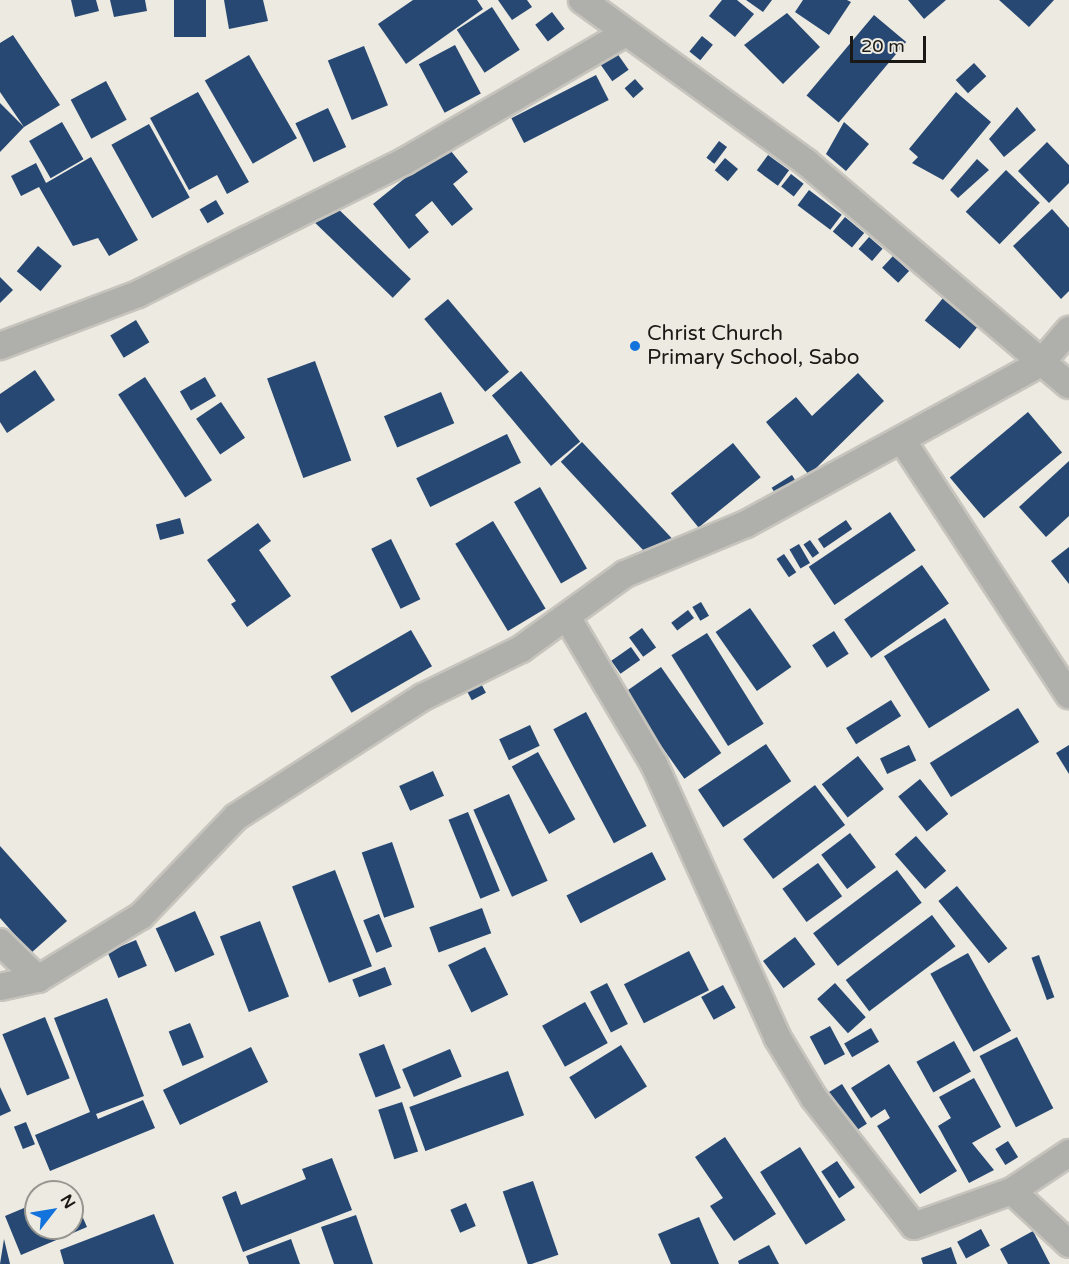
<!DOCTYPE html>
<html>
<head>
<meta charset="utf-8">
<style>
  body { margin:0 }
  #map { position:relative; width:1069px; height:1264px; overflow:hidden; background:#eceae1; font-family:"Varela Round",sans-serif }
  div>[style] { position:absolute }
  .building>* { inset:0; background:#274873; transform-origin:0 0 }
  .roads { filter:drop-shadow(2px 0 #c6c4bc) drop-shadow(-2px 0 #c6c4bc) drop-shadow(0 2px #c6c4bc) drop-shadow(0 -2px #c6c4bc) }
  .minor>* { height:26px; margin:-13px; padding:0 13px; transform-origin:13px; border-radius:13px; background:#afafab }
  .dots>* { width:16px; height:16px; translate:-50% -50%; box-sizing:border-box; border:3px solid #eceae1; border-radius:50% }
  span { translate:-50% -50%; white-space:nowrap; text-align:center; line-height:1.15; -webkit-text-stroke:6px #eceae1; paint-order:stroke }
  .poi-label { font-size:21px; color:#1a1916 }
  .left { translate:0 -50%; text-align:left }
  .north { position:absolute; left:24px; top:1180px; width:60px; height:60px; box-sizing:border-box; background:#eceae1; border:2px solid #989690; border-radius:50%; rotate:59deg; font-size:16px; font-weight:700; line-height:24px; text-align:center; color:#1a1916 }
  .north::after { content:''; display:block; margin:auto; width:21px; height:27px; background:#1373dc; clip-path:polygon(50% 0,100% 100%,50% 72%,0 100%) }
  .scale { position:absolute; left:850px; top:36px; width:76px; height:27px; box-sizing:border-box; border:3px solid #1a1916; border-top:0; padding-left:8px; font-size:18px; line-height:21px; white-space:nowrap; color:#1a1916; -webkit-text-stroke:4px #eceae1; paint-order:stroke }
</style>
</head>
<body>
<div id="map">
  <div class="building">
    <div style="clip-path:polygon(71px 0,96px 0,99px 11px,75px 17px)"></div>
    <div style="clip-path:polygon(110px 0,145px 0,147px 11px,114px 17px)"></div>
    <div style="left:174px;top:0;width:32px;height:37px"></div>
    <div style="clip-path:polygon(224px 0,263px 0,268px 21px,229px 29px)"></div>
    <div style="clip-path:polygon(413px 0,477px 0,483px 9px,406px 64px,378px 24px)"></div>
    <div style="clip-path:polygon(498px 0,527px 0,532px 7px,512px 20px)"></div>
    <div style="clip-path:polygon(722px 0,737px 0,754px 14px,735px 37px,709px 16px)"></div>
    <div style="clip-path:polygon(746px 0,772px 0,763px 12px)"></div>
    <div style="clip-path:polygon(803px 0,847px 0,851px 2px,829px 35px,795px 12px)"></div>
    <div style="clip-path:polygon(908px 0,946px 0,924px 19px)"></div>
    <div style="clip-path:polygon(999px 0,1054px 0,1029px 27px)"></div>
    <div style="left:492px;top:7px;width:51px;height:42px;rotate:57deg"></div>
    <div style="left:552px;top:12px;width:21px;height:21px;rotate:53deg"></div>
    <div style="clip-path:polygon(787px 13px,820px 47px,783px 84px,744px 45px)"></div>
    <div style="left:874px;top:15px;width:42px;height:105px;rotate:40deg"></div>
    <div style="clip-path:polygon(13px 35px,60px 105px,24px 127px,0 152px,0 103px,24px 127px,0 92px,0 43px)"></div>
    <div style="left:702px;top:36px;width:14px;height:20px;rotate:39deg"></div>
    <div style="left:455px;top:45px;width:55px;height:41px;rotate:62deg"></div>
    <div style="left:364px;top:46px;width:64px;height:39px;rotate:68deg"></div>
    <div style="left:612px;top:46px;width:29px;height:20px;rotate:55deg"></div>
    <div style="left:249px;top:55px;width:96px;height:51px;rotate:60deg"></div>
    <div style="left:974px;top:63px;width:18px;height:25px;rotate:47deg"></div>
    <div style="left:596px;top:75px;width:28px;height:95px;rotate:63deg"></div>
    <div style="left:635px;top:79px;width:13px;height:14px;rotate:48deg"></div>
    <div style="left:106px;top:81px;width:44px;height:40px;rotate:62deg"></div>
    <div style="clip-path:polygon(198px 92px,249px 182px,227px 194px,217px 175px,189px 190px,150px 118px)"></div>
    <div style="clip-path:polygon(956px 92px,991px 122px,943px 180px,912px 163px,918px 157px,909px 149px)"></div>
    <div style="clip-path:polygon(1017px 107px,1036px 130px,1004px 157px,989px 139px)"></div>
    <div style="left:328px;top:108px;width:43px;height:36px;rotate:65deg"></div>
    <div style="left:62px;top:122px;width:43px;height:38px;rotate:60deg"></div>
    <div style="clip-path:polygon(844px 122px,869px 144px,846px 171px,826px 154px)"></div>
    <div style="left:149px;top:124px;width:84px;height:43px;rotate:61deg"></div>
    <div style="left:719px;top:141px;width:10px;height:21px;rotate:37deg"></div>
    <div style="clip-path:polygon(1047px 142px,1069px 165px,1069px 183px,1049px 203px,1018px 171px)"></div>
    <div style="clip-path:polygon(446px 145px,468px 172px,453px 184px,473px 209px,452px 226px,432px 201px,415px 215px,429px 232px,409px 249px,373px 204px)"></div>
    <div style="left:768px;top:155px;width:26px;height:19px;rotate:36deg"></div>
    <div style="clip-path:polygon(91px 157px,138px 240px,109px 256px,98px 238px,73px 246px,39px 187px,21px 196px,11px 176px,36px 163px,46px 183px)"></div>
    <div style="left:725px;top:158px;width:17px;height:16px;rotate:40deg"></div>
    <div style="clip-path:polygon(977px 159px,989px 170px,958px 198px,950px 190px)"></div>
    <div style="left:1006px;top:170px;width:47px;height:58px;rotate:44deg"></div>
    <div style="left:791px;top:174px;width:16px;height:16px;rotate:38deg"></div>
    <div style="left:809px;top:190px;width:41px;height:19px;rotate:37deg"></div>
    <div style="left:216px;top:200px;width:16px;height:19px;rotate:60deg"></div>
    <div style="left:331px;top:202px;width:111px;height:26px;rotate:44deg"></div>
    <div style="clip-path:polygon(1052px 209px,1069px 228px,1069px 291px,1061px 299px,1013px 246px)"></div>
    <div style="left:845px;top:217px;width:25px;height:19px;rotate:40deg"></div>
    <div style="left:869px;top:237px;width:18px;height:16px;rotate:41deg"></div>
    <div style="left:38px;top:246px;width:31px;height:33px;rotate:40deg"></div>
    <div style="left:893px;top:256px;width:22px;height:16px;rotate:43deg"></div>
    <div style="clip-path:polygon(0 277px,13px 290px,0 303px)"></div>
    <div style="left:943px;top:298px;width:45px;height:29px;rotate:39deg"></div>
    <div style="left:448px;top:299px;width:95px;height:31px;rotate:50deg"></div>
    <div style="left:136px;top:320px;width:26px;height:30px;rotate:59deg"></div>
    <div style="left:315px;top:361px;width:106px;height:51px;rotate:70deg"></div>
    <div style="clip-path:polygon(35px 370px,55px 400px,7px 433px,0 422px,0 394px)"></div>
    <div style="left:521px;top:371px;width:92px;height:38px;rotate:50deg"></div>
    <div style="clip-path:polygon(858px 373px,884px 401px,809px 475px,766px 422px,796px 397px,812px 416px)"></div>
    <div style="left:145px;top:377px;width:123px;height:32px;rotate:57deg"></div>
    <div style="left:205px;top:377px;width:22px;height:29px;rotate:60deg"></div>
    <div style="left:441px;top:392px;width:34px;height:62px;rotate:67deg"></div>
    <div style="left:221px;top:402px;width:43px;height:30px;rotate:56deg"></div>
    <div style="left:1028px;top:412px;width:53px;height:102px;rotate:50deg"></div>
    <div style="left:507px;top:434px;width:32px;height:101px;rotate:64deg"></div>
    <div style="left:582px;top:442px;width:134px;height:29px;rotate:47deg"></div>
    <div style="left:733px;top:443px;width:44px;height:80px;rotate:51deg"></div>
    <div style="clip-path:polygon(1069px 461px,1069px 516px,1046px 537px,1019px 507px)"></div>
    <div style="left:792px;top:475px;width:9px;height:24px;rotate:58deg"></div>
    <div style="left:540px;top:487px;width:94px;height:30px;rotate:60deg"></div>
    <div style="left:890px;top:512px;width:46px;height:98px;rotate:56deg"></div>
    <div style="left:180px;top:518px;width:16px;height:25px;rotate:75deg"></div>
    <div style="left:846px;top:520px;width:11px;height:34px;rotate:56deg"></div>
    <div style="left:493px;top:521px;width:102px;height:44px;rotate:59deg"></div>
    <div style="clip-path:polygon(258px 523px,271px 541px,259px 550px,291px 596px,247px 627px,231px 604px,236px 601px,207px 560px)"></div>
    <div style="left:391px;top:539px;width:67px;height:22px;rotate:64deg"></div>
    <div style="left:810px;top:540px;width:16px;height:8px;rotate:55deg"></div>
    <div style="left:799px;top:544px;width:22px;height:11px;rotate:60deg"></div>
    <div style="clip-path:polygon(1069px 547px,1069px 584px,1051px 561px)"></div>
    <div style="left:784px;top:554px;width:22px;height:9px;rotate:56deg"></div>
    <div style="left:922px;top:565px;width:47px;height:95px;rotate:55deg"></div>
    <div style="left:701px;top:602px;width:16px;height:10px;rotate:60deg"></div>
    <div style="left:750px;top:608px;width:72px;height:42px;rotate:55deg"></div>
    <div style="left:688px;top:610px;width:10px;height:21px;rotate:53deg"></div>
    <div style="left:945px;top:618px;width:85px;height:72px;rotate:58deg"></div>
    <div style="left:642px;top:628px;width:24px;height:16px;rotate:54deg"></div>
    <div style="left:411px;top:630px;width:42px;height:93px;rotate:60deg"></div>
    <div style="left:834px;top:631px;width:27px;height:26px;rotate:57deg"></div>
    <div style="left:707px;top:633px;width:107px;height:42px;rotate:58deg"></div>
    <div style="left:631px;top:647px;width:16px;height:24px;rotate:55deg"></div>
    <div style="left:661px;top:667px;width:105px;height:45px;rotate:55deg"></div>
    <div style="left:477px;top:676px;width:19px;height:16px;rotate:62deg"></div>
    <div style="left:891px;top:700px;width:19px;height:53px;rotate:58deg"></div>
    <div style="left:1018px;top:708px;width:40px;height:104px;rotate:58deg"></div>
    <div style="left:586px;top:712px;width:129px;height:37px;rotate:62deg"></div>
    <div style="left:530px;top:725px;width:23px;height:34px;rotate:65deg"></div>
    <div style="left:766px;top:744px;width:45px;height:82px;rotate:56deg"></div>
    <div style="left:909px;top:745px;width:17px;height:32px;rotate:65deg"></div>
    <div style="clip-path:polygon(1069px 745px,1069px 774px,1056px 753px)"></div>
    <div style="left:538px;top:752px;width:77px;height:30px;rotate:61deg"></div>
    <div style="left:858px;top:756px;width:42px;height:46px;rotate:52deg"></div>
    <div style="left:433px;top:771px;width:27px;height:37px;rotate:66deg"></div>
    <div style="left:920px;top:779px;width:45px;height:28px;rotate:51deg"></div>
    <div style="left:815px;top:785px;width:50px;height:90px;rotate:53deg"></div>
    <div style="left:509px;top:794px;width:95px;height:39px;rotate:66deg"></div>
    <div style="left:468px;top:812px;width:85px;height:21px;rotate:68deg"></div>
    <div style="left:850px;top:833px;width:43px;height:36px;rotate:53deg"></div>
    <div style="left:916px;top:836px;width:46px;height:28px;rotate:49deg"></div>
    <div style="left:392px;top:842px;width:69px;height:32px;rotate:71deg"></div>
    <div style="clip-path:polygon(0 846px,67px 921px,31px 953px,0 918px)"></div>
    <div style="left:652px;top:852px;width:31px;height:96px;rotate:63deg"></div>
    <div style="left:818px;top:863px;width:41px;height:44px;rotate:54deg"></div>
    <div style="left:335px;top:870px;width:103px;height:46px;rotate:69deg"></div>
    <div style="left:897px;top:870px;width:41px;height:105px;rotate:53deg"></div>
    <div style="left:957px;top:886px;width:80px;height:24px;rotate:51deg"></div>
    <div style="left:482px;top:908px;width:27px;height:56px;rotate:70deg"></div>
    <div style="left:195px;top:911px;width:48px;height:43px;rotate:66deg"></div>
    <div style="left:379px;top:914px;width:35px;height:17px;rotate:68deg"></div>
    <div style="left:932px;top:915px;width:39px;height:108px;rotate:53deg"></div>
    <div style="left:260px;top:921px;width:81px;height:43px;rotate:69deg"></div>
    <div style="left:795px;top:937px;width:34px;height:40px;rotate:53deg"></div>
    <div style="left:136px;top:940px;width:28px;height:31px;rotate:67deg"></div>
    <div style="left:485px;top:947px;width:53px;height:41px;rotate:64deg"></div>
    <div style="left:689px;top:951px;width:44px;height:73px;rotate:63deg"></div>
    <div style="left:968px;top:953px;width:89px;height:43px;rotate:61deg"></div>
    <div style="left:1039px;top:955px;width:45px;height:8px;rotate:70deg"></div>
    <div style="left:385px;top:967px;width:19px;height:35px;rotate:69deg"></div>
    <div style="left:607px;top:983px;width:46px;height:19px;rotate:63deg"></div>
    <div style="left:835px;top:983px;width:46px;height:24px;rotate:48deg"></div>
    <div style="left:723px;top:985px;width:26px;height:25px;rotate:61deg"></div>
    <div style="clip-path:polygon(107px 998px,144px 1096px,96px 1114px,98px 1119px,143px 1100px,155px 1128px,50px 1171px,35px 1135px,90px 1112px,54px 1018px)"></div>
    <div style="left:585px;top:1002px;width:47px;height:49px;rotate:61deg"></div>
    <div style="left:45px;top:1017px;width:66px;height:46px;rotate:68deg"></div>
    <div style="left:190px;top:1023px;width:37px;height:23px;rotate:68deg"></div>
    <div style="left:830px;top:1026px;width:32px;height:23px;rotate:62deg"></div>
    <div style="left:871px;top:1028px;width:16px;height:31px;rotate:60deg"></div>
    <div style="left:1017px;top:1037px;width:80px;height:42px;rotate:63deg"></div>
    <div style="left:954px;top:1041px;width:35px;height:43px;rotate:61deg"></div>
    <div style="left:384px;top:1044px;width:47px;height:27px;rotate:69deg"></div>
    <div style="left:621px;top:1045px;width:49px;height:61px;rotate:58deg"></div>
    <div style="left:251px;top:1047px;width:39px;height:98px;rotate:64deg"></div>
    <div style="left:450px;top:1049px;width:30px;height:52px;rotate:67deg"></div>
    <div style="clip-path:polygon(889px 1064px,957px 1171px,920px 1194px,877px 1126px,890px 1118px,885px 1109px,871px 1118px,851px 1088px)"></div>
    <div style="left:508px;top:1071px;width:47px;height:105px;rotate:70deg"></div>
    <div style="clip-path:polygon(974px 1078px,1001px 1127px,972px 1143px,994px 1170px,969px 1183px,938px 1126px,951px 1118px,939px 1097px)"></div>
    <div style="left:842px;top:1084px;width:47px;height:20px;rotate:58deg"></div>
    <div style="clip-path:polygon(0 1087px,11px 1111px,0 1116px)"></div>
    <div style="left:402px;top:1102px;width:52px;height:25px;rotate:72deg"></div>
    <div style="left:26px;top:1122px;width:24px;height:13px;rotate:68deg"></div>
    <div style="clip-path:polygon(725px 1137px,776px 1214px,734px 1241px,710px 1206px,723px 1198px,695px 1157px)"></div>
    <div style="left:1008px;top:1141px;width:19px;height:15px;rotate:58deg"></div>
    <div style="left:800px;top:1147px;width:86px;height:47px;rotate:58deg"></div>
    <div style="clip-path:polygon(332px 1158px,352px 1210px,243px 1252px,222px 1197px,236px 1191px,241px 1205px,306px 1179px,302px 1169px)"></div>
    <div style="left:837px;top:1161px;width:32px;height:19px;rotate:56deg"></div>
    <div style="left:533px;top:1181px;width:78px;height:32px;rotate:71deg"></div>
    <div style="clip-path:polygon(70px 1188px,87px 1227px,21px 1255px,5px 1216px,36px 1203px,36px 1228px,72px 1228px,72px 1192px,61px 1192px)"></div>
    <div style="left:466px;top:1203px;width:25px;height:17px;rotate:67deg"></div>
    <div style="clip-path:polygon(154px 1214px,174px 1264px,64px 1264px,60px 1250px)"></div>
    <div style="clip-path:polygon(356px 1215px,373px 1264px,334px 1264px,321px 1227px)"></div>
    <div style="clip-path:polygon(699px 1217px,719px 1264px,671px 1264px,658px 1234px)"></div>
    <div style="left:981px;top:1229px;width:19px;height:27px;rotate:62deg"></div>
    <div style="clip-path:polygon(1033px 1231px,1050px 1264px,1008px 1264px,1000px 1249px)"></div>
    <div style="clip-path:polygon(4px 1239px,10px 1264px,0 1264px)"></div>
    <div style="clip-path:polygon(291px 1239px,300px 1264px,249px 1264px,246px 1256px)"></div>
    <div style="clip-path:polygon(769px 1245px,779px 1264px,739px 1264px,738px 1261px)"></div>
    <div style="clip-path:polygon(951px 1247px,957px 1264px,923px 1264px,921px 1258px)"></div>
  </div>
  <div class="roads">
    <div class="minor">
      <div style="left:582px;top:0;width:278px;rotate:35.9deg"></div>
      <div style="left:807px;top:163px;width:343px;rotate:40.3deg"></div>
      <div style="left:0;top:346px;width:147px;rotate:-20.6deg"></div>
      <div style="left:138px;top:294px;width:123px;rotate:-26.6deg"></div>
      <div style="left:248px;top:239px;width:175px;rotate:-26.4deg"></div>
      <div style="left:405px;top:161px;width:255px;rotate:-30.1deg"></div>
      <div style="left:902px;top:440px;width:305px;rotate:56.8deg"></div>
      <div style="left:567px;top:617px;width:171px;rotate:59.4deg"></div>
      <div style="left:654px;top:764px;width:299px;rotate:65.7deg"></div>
      <div style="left:777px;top:1037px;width:71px;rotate:58.8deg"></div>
      <div style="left:814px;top:1098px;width:162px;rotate:52deg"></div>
      <div style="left:914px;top:1226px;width:104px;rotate:-19.7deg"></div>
      <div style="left:1012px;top:1191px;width:69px;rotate:-33.7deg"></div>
      <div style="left:0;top:942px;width:53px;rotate:44.2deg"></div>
      <div style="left:0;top:987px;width:39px;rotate:-12deg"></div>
      <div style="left:38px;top:979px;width:121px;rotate:-31.5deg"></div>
      <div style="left:141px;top:916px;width:137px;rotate:-46.2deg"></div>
      <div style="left:236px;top:817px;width:222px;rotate:-32.7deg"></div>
      <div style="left:423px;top:697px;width:109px;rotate:-26.1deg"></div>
      <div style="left:521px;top:649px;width:128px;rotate:-35.8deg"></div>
      <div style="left:625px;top:574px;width:131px;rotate:-22.5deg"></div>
      <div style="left:746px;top:524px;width:335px;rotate:-28.6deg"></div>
      <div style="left:1040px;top:364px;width:45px;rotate:-49.5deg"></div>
      <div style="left:1012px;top:1191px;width:78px;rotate:42.9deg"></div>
    </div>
  </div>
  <div class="dots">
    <div style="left:635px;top:346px;background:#1373dc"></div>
  </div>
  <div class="poi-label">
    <span class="left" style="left:647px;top:346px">Christ Church<br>Primary School, Sabo</span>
  </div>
  <div class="north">N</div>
  <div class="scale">20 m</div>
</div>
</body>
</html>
